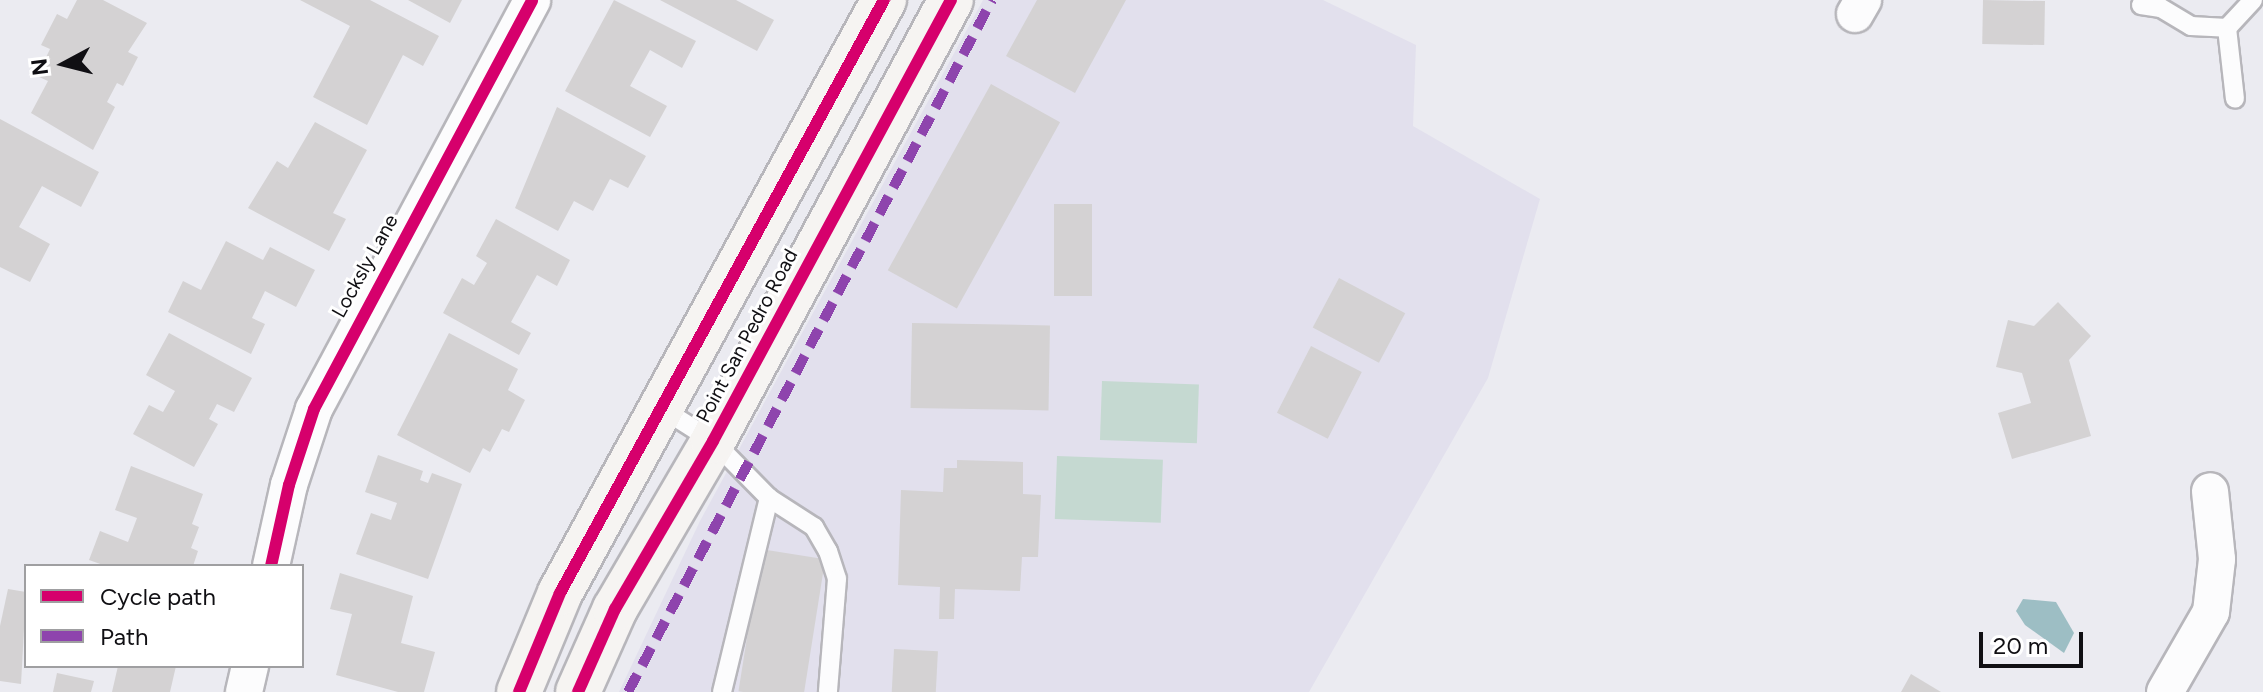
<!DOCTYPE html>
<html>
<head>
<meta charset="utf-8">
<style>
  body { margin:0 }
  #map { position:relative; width:2263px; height:692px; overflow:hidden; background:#ebebf1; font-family:Figtree,sans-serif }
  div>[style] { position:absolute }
  .built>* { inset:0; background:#e2e0ed }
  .green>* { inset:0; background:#c5d9d1; transform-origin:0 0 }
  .water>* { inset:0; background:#9dbec4 }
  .building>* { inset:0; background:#d4d2d3; transform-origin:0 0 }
  .roads { filter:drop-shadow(2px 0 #b7b6bb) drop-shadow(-2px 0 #b7b6bb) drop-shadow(0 2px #b7b6bb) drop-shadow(0 -2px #b7b6bb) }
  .service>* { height:18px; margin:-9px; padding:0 9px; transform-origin:9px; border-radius:9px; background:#fcfcfd }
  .minor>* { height:36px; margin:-18px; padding:0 18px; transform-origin:18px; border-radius:18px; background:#fcfcfd }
  .secondary>* { height:44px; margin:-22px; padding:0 22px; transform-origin:22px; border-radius:22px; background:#f6f4f2 }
  .quiet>* { height:10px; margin-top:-5px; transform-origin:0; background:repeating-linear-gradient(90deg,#8e44ad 0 20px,transparent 0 30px) }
  .cycleway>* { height:12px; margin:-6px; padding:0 6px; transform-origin:6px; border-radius:6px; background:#d6006c }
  span { translate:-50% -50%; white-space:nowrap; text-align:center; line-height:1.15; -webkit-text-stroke:6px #fff; paint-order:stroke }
  .street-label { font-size:20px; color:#100f13 }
  .legend { position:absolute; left:24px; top:564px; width:280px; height:104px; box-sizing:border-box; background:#fff; border:2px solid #9f9fa1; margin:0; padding:10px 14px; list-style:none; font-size:24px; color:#100f13 }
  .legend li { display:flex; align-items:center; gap:16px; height:40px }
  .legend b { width:40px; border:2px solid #9f9fa1 }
  .north { position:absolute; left:24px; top:24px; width:80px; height:80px; -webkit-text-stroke:6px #fff; paint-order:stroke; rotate:263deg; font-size:22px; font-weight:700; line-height:32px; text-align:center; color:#100f13 }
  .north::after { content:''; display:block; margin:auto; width:28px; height:36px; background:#100f13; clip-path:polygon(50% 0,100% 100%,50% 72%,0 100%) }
  .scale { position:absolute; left:1979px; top:632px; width:104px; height:36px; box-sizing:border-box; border:4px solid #100f13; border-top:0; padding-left:10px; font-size:24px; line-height:28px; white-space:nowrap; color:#100f13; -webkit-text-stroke:6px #fff; paint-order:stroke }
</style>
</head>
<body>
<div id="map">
  <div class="built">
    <div style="clip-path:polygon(983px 0,1323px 0,1416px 45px,1413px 126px,1540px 199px,1488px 378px,1309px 692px,619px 692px,700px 521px)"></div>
  </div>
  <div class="green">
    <div style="left:1102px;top:381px;width:97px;height:59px;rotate:2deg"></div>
    <div style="left:1057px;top:456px;width:106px;height:63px;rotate:2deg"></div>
  </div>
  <div class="water">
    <div style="clip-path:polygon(2023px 599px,2056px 602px,2074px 633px,2064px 653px,2025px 625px,2016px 611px)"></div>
  </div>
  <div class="building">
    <div style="clip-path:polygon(77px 0,103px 0,147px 23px,128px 52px,138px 57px,123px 86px,117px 83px,107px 102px,115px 107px,93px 150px,31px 113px,48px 81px,37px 76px,50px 49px,41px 45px,57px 14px,67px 19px)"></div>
    <div style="clip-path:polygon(300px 0,370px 0,439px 36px,423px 66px,403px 55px,367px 125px,313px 97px,350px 26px)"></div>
    <div style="clip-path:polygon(408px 0,462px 0,450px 23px)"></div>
    <div style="clip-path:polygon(614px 0,696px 41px,682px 68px,650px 50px,630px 86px,667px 106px,650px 137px,565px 91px)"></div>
    <div style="clip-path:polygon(660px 0,736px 0,774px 20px,757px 51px)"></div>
    <div style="clip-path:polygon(1037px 0,1126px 0,1075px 93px,1006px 56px)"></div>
    <div style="left:1983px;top:0;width:62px;height:44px;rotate:1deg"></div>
    <div style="left:991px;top:84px;width:79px;height:213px;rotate:29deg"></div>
    <div style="clip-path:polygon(557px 107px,646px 156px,628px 188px,610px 179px,593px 211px,574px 201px,558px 231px,515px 208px)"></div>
    <div style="clip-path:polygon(0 119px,99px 172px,81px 207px,42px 186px,19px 227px,50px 244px,30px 282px,0 267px)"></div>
    <div style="clip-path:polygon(315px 122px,367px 150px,333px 213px,346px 219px,329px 251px,248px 208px,277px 161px,288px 168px)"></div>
    <div style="left:1054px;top:204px;width:38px;height:92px"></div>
    <div style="clip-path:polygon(496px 219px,570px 260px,557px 286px,537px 275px,511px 322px,531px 333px,519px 355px,443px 313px,462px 278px,474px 285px,487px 263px,476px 256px)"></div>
    <div style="clip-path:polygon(226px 241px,263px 260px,270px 247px,315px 270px,296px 307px,265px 291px,252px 318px,265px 324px,251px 354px,168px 312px,183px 281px,201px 290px)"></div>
    <div style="left:1339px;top:278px;width:75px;height:56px;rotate:28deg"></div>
    <div style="clip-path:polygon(2058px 302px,2091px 336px,2069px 360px,2091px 436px,2012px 459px,1998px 413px,2031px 403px,2022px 373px,1996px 367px,2008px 320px,2034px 326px)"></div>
    <div style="left:912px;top:323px;width:138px;height:85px;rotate:1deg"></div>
    <div style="clip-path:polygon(169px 333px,252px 378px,234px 412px,217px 404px,209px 419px,218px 424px,194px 467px,133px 434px,149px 405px,163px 412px,175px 391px,146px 375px)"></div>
    <div style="clip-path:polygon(449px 333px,518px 369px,508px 390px,525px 400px,509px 432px,502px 429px,490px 452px,483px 448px,470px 473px,397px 435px)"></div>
    <div style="left:1311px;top:346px;width:57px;height:75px;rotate:27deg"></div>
    <div style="clip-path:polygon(378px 455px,423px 471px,420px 480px,428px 483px,432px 473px,462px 484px,428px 579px,356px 554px,371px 513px,391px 520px,397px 503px,365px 492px)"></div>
    <div style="clip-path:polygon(957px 460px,1023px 462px,1023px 494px,1041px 495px,1038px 557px,1022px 557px,1020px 591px,955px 589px,954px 619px,939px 619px,940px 587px,898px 585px,901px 490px,943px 492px,944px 468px,957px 468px)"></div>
    <div style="clip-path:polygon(131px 466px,203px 494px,192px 524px,199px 527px,191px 548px,198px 551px,193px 566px,106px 566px,89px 560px,100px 531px,128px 542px,137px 518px,115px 510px)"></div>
    <div style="left:761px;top:549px;width:65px;height:144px;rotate:9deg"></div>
    <div style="clip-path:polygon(340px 573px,413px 596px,401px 643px,435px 652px,424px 692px,398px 692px,336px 675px,352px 614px,330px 609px)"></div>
    <div style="clip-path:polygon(8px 589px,26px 592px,21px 684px,0 681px,0 626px)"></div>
    <div style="left:894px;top:649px;width:44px;height:43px;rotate:3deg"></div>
    <div style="clip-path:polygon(118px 666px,176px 666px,170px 692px,112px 692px)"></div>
    <div style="clip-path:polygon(57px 673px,94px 681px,91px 692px,53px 692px)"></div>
    <div style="clip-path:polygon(1911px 674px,1941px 692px,1901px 692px)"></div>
  </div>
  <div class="roads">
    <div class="service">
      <div style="left:2141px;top:5px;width:20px;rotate:9deg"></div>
      <div style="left:2161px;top:8px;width:35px;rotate:31deg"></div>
      <div style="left:2191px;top:26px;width:36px;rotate:3deg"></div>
      <div style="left:2227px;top:28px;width:38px;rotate:-47deg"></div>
      <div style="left:2227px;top:28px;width:71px;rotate:83.6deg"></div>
      <div style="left:661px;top:408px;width:62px;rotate:32.4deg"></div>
      <div style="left:713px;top:441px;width:80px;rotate:45.5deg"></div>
      <div style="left:769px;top:498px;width:54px;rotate:32.8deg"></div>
      <div style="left:814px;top:527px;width:28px;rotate:60deg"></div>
      <div style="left:828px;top:551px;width:29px;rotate:72deg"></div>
      <div style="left:837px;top:579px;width:113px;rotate:94.6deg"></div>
      <div style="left:722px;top:692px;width:200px;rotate:-76.4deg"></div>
    </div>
    <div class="minor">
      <div style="left:1855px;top:14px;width:16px;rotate:-60deg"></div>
      <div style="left:271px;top:566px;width:83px;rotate:-77.5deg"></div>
      <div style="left:289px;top:485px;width:80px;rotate:-71.8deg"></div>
      <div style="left:314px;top:409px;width:463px;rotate:-61.9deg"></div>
      <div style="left:244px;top:692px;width:27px;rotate:-77deg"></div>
      <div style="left:2165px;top:692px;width:92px;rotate:-60.1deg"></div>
      <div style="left:2211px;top:612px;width:53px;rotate:-83.5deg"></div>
      <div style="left:2217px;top:559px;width:68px;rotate:-95.9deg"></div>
    </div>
    <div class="secondary">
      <div style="left:519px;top:692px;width:107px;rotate:-67.5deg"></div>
      <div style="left:560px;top:593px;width:676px;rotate:-61.35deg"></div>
      <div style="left:578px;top:692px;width:91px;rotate:-66deg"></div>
      <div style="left:615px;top:609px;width:194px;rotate:-59.7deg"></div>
      <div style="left:713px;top:441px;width:501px;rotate:-61.65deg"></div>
    </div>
  </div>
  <div class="quiet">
    <div style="left:628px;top:692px;width:782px;rotate:-62.26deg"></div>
  </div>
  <div class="cycleway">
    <div style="left:271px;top:566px;width:83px;rotate:-77.5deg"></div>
    <div style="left:289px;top:485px;width:80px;rotate:-71.8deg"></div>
    <div style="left:314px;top:409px;width:463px;rotate:-61.9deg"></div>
    <div style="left:519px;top:692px;width:107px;rotate:-67.5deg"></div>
    <div style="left:560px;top:593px;width:676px;rotate:-61.35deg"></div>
    <div style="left:578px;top:692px;width:91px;rotate:-66deg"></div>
    <div style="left:615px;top:609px;width:194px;rotate:-59.7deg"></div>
    <div style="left:713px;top:441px;width:501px;rotate:-61.65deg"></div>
  </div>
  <div class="street-label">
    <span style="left:365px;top:266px;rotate:-61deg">Locksly Lane</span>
    <span style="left:747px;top:336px;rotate:-62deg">Point San Pedro Road</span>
  </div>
  <ul class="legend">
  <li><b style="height:10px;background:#d6006c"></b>Cycle path</li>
  <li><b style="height:10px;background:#8e44ad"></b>Path</li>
  </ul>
  <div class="north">N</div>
  <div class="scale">20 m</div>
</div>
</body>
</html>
